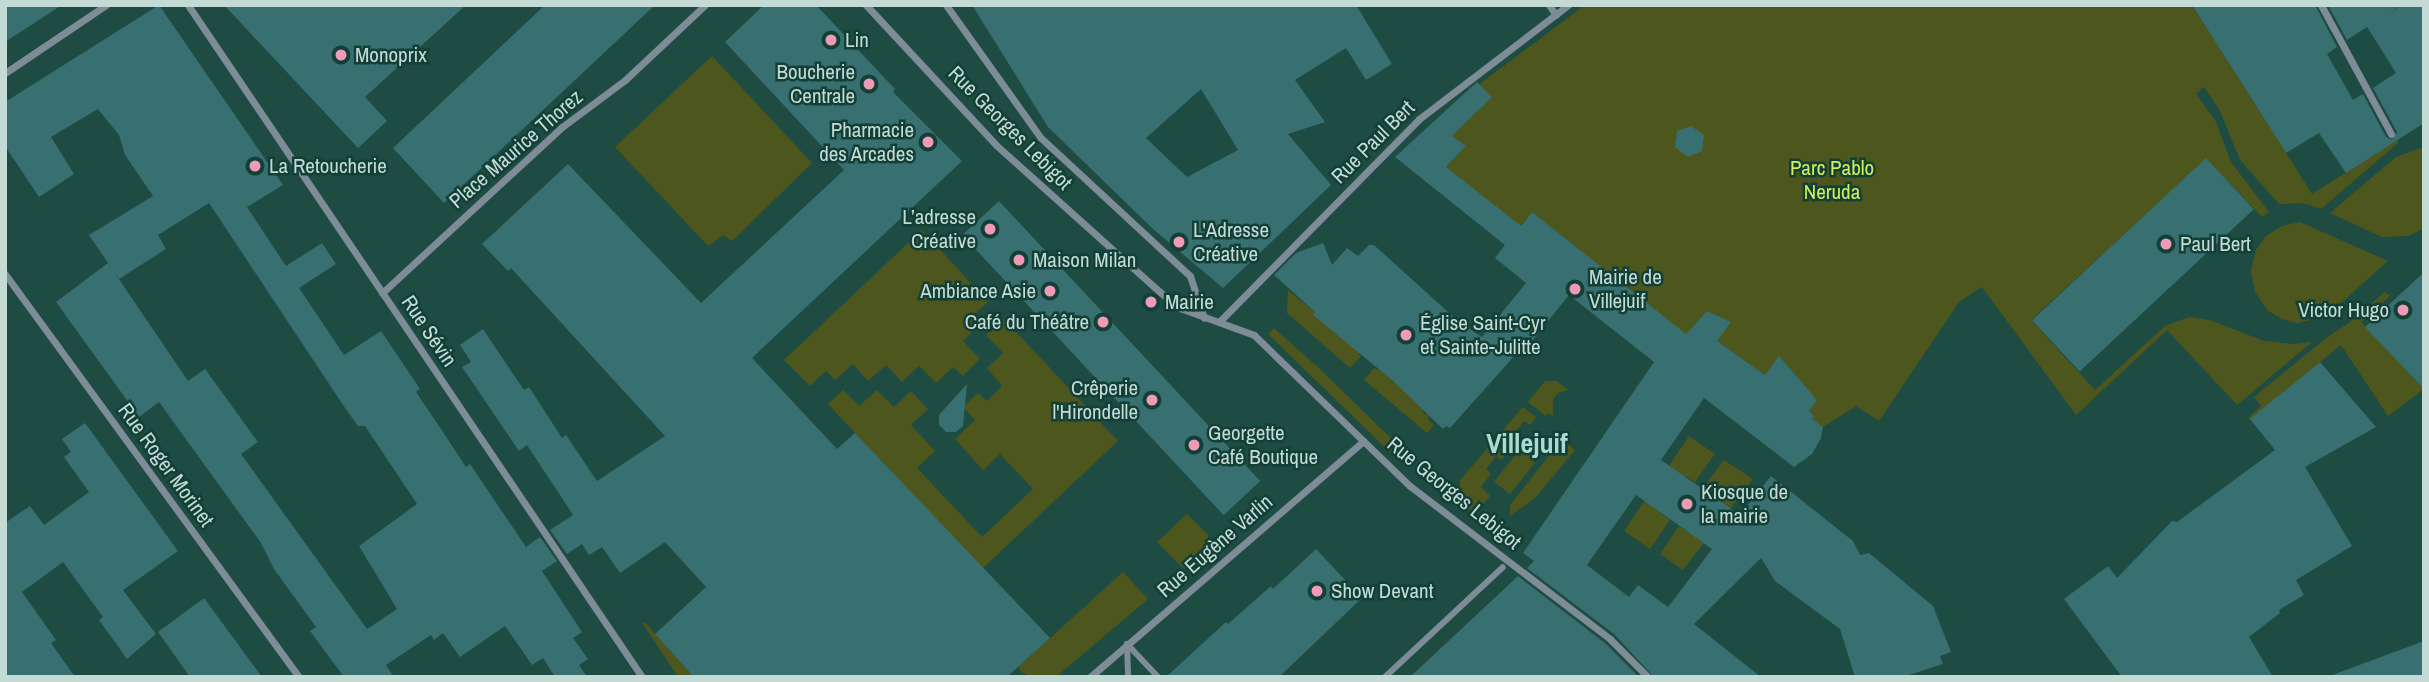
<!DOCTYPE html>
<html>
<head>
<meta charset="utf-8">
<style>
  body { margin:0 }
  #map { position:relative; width:2429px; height:682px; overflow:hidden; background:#1e4b42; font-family:"Archivo Narrow",sans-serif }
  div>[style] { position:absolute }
  .green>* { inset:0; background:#4d571d }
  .building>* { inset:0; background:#386f70; transform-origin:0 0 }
  .pedestrian>* { height:6px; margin:-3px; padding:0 3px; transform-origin:3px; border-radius:3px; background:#7d8c96 }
  .minor>* { height:7px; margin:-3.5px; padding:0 3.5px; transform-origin:3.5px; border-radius:3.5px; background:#7d8c96 }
  .dots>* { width:19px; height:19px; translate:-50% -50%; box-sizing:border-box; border:4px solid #124037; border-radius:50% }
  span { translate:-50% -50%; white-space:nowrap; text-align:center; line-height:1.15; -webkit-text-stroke:5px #124037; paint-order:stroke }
  .poi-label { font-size:21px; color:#c4dbd5 }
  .left { translate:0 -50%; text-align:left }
  .right { translate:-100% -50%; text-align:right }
  .street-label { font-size:21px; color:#c4dbd5 }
  .park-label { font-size:21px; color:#d4ee56 }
  .district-label { font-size:28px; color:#abdacf; font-weight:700 }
  .frame { position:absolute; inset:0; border:7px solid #c4dbd5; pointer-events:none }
</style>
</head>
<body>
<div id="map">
  <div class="green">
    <div style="clip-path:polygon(1585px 5px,2192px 5px,2312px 194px,2397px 140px,2398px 143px,2321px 209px,2303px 203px,2279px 204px,2240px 160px,2220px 111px,2204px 87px,2196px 94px,2215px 120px,2231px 162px,2269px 212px,2262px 217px,2206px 159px,2031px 320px,2095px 390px,2165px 326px,2189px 317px,2210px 320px,2264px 341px,2293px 344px,2312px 342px,2237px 405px,2167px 330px,2076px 415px,1982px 287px,1959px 302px,1879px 421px,1856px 406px,1823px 427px,1812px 420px,1814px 416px,1809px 411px,1816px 400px,1779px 357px,1765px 375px,1717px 341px,1730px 322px,1707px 311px,1685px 335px,1532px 212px,1505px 245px,1446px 167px,1466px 146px,1452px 136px,1463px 125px,1445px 110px)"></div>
    <div style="clip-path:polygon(712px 56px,812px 163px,732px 241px,723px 235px,708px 246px,615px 147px)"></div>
    <div style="clip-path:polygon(2424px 147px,2424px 228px,2408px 236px,2382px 237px,2330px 213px,2396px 157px)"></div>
    <div style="clip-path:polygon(2300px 222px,2388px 261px,2326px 316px,2298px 323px,2282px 319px,2268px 311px,2255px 292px,2251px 271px,2256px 250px,2266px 236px,2282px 226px)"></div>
    <div style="clip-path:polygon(922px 230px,988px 302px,973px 315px,981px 323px,963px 341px,980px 359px,963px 376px,953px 367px,936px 383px,919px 366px,902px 382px,886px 365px,868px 381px,853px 364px,835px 380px,826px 371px,810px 386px,784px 360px)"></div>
    <div style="clip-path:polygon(1288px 290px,1315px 312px,1315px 317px,1330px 324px,1327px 328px,1332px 327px,1344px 336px,1343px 341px,1346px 339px,1361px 351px,1358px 354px,1361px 356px,1350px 368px,1287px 313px)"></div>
    <div style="clip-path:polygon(2385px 292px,2390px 296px,2361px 322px,2424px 389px,2388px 416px,2341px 345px,2250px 420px,2248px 418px,2261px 406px,2254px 397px,2325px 339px,2350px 322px)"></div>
    <div style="clip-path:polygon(1004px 319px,1118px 441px,982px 569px,828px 404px,843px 390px,859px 406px,877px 390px,894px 407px,911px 391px,928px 409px,911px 425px,935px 451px,917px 468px,982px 537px,1033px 489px,1000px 454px,983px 470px,955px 439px,975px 420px,963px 407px,978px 393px,987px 401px,1002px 386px,987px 368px,1003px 353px,986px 335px)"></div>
    <div style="clip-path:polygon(1274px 328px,1319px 368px,1406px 453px,1398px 460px,1268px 334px)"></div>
    <div style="clip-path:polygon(1380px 367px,1393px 378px,1391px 382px,1396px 381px,1409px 392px,1407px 396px,1412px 395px,1426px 407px,1422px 411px,1425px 414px,1430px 412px,1428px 420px,1434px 425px,1427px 433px,1364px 380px,1374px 368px,1377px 370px)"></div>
    <div style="clip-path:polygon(1545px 381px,1557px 381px,1568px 390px,1558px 393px,1553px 399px,1553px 416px,1548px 413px,1546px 416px,1528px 402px)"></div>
    <div style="clip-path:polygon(1523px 407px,1536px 417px,1530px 425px,1524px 421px,1514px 434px,1519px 438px,1501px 460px,1496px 456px,1486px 469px,1491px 474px,1481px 487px,1490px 496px,1475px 514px,1458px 501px,1460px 480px)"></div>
    <div style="clip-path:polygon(1689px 436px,1715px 454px,1695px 482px,1685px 476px,1675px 489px,1660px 479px)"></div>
    <div style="clip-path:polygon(1562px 439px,1575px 450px,1535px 498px,1510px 516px,1510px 505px)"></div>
    <div style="clip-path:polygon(1528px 447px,1534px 452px,1530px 458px,1535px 463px,1510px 494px,1494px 482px,1519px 450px,1523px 454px)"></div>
    <div style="clip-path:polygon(1724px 460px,1753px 479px,1721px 521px,1705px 510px,1715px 497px,1703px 488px)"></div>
    <div style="clip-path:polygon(1654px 487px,1669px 498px,1659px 512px,1670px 520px,1650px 549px,1624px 531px)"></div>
    <div style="clip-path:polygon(1187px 514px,1208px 535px,1207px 547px,1184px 569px,1157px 542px)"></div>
    <div style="clip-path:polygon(1698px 520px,1714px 530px,1683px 570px,1660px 554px,1679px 526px,1689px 533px)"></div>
    <div style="clip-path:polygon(1123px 572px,1148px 599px,1056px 677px,1032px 677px,1021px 672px,1018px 667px)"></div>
    <div style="clip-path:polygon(645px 622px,655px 634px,694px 677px,678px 677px,643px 624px)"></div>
  </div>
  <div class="building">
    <div style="clip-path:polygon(5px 5px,62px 5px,5px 42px)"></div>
    <div style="clip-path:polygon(159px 5px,283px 185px,247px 207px,286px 266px,322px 243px,336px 264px,299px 288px,344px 355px,381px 331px,420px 389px,416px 392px,441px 429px,466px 467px,470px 464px,526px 547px,540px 537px,557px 561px,542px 571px,582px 632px,573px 638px,588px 659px,579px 665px,587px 677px,555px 677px,543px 658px,532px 665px,505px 626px,460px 657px,443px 633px,434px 640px,431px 635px,386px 665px,394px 677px,344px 677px,310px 631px,316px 627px,274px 569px,261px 543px,159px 402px,139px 417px,56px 302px,108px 263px,188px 381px,205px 369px,258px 442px,241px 454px,367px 629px,397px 609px,359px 546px,417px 504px,365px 426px,358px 426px,343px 405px,209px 203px,158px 235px,166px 249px,119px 279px,89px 235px,153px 196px,125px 155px,119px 135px,98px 109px,51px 137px,74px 174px,39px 197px,5px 146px,5px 102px)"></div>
    <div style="clip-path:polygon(224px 5px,466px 5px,365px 97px,387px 121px,358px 148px)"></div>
    <div style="clip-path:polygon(545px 5px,655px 5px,444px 203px,393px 148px)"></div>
    <div style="clip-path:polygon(764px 5px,816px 5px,895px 89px,893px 92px,962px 161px,752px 358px,837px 449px,855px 433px,1050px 638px,1007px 677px,694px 677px,655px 634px,706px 587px,665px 542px,620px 573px,602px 547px,589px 555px,582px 544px,567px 554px,550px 530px,573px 515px,527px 445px,519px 451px,462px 367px,471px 362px,460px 345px,483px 329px,524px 390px,529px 387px,562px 438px,566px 435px,597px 481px,665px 436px,511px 268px,508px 271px,482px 244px,568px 164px,701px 303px,844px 170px,725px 42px)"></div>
    <div style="clip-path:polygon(evenodd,972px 5px,1356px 5px,1392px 64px,1366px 80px,1346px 48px,1295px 80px,1325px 122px,1288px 134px,1331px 185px,1223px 288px,1153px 229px,1048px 127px,972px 5px,1201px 89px,1238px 150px,1187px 177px,1146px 138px,1201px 89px)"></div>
    <div style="clip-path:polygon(2192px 5px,2315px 5px,2337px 47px,2327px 54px,2353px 100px,2363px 94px,2386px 137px,2392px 140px,2397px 132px,2373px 88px,2396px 73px,2367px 27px,2347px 40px,2328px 5px,2401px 5px,2387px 15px,2402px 5px,2424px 5px,2424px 123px,2346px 173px,2319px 133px,2286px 153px)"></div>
    <div style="clip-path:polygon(evenodd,1477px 82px,1492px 97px,1452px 136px,1466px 146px,1446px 167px,1521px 226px,1532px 212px,1686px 334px,1707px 311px,1731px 322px,1717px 341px,1765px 375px,1779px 356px,1817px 400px,1809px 411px,1814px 416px,1812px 419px,1823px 427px,1821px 438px,1812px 454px,1794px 467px,1704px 398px,1661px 460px,1740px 515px,1771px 476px,1853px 541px,1860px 555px,1869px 553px,1933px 606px,1951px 652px,1940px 656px,1943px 664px,1903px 677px,1855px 677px,1840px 629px,1775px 581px,1761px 558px,1694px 624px,1761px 677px,1654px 677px,1614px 634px,1527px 568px,1534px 561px,1523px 553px,1654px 362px,1569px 295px,1520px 356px,1517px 353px,1450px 428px,1446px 426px,1443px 429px,1392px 380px,1313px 315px,1315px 312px,1274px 275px,1296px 253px,1323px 243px,1332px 265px,1347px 248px,1358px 256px,1369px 245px,1374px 245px,1458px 321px,1482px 337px,1526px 283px,1495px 258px,1505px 245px,1395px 157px,1477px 82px,1636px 495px,1712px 549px,1668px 607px,1638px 585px,1629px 597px,1587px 565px,1636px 495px)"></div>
    <div style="clip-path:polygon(1691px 126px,1704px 135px,1702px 151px,1688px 157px,1675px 147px,1677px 131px)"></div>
    <div style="left:2206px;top:158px;width:70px;height:238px;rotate:47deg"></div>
    <div style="left:999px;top:201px;width:383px;height:50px;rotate:47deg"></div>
    <div style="clip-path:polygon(2424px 272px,2424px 389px,2365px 327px)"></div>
    <div style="clip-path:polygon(2320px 362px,2376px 427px,2305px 467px,2352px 546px,2296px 580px,2304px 595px,2279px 610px,2280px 613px,2249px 637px,2273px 677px,2122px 677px,2064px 599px,2108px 566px,2117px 578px,2172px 521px,2177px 522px,2275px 450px,2250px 419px)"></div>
    <div style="clip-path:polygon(967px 384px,963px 426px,956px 432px,946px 432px,939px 425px,939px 415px)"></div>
    <div style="clip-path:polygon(85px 423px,178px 551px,123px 590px,156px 634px,127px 659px,99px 620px,103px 617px,63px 562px,22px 592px,56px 640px,51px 643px,75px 677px,5px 677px,5px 523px,30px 506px,44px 525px,89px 492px,64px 457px,71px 452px,62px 439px)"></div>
    <div style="clip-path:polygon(1316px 549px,1362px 598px,1279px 677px,1166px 677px,1226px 622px,1228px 624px,1271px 586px,1273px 589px)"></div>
    <div style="clip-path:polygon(1518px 576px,1606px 644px,1639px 677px,1410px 677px)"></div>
    <div style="clip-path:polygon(204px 598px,262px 677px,190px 677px,158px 632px)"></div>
    <div style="clip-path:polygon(2424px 641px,2424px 677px,2335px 677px,2335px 674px)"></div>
  </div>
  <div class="pedestrian">
    <div style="left:1127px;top:644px;width:45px;rotate:46.8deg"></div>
    <div style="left:1127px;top:644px;width:33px;rotate:88deg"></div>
    <div style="left:1385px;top:677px;width:161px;rotate:-43deg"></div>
  </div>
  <div class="minor">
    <div style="left:188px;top:5px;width:811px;rotate:55.96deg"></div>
    <div style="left:866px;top:5px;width:191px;rotate:47.1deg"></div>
    <div style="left:996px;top:145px;width:220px;rotate:41.9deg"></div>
    <div style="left:1160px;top:292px;width:26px;rotate:39deg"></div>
    <div style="left:1180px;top:308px;width:79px;rotate:20deg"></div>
    <div style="left:1254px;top:335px;width:217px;rotate:44.1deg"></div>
    <div style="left:1410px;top:486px;width:252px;rotate:37.4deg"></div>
    <div style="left:1610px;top:639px;width:54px;rotate:45deg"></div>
    <div style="left:946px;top:5px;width:163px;rotate:54.5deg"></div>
    <div style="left:1041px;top:138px;width:203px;rotate:42.8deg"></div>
    <div style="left:1190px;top:276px;width:44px;rotate:71.6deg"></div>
    <div style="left:1549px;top:5px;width:12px;rotate:55deg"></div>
    <div style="left:2321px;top:5px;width:147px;rotate:61.5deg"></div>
    <div style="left:5px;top:73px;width:122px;rotate:-34deg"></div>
    <div style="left:5px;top:274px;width:499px;rotate:53.9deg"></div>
    <div style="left:382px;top:293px;width:245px;rotate:-42.7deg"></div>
    <div style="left:562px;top:127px;width:79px;rotate:-36.7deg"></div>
    <div style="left:625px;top:80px;width:110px;rotate:-43.2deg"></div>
    <div style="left:1219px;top:322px;width:285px;rotate:-45.4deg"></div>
    <div style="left:1419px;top:119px;width:188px;rotate:-37.4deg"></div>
    <div style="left:1090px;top:677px;width:361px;rotate:-40.8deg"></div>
  </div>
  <div class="dots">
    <div style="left:831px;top:40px;background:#f09ab7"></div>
    <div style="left:341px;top:55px;background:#f09ab7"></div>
    <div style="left:869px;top:84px;background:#f09ab7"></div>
    <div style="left:928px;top:142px;background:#f09ab7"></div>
    <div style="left:255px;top:166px;background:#f09ab7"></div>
    <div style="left:990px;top:229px;background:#f09ab7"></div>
    <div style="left:1179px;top:242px;background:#f09ab7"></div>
    <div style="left:2166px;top:244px;background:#f09ab7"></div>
    <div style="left:1019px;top:260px;background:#f09ab7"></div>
    <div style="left:1575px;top:289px;background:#f09ab7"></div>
    <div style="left:1050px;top:291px;background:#f09ab7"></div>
    <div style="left:1151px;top:302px;background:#f09ab7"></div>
    <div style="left:2403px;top:310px;background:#f09ab7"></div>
    <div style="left:1103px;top:322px;background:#f09ab7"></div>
    <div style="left:1406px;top:335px;background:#f09ab7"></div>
    <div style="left:1152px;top:400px;background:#f09ab7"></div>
    <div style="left:1194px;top:445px;background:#f09ab7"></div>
    <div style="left:1687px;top:504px;background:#f09ab7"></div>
    <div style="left:1317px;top:591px;background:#f09ab7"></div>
  </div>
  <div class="poi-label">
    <span class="left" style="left:845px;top:40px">Lin</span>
    <span class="left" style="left:355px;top:55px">Monoprix</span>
    <span class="right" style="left:855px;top:84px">Boucherie<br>Centrale</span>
    <span class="right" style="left:914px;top:142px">Pharmacie<br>des Arcades</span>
    <span class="left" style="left:269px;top:166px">La Retoucherie</span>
    <span class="right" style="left:976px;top:229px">L’adresse<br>Créative</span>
    <span class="left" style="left:1193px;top:242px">L'Adresse<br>Créative</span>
    <span class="left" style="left:2180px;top:244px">Paul Bert</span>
    <span class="left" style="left:1033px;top:260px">Maison Milan</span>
    <span class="left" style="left:1589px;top:289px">Mairie de<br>Villejuif</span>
    <span class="right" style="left:1036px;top:291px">Ambiance Asie</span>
    <span class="left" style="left:1165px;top:302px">Mairie</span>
    <span class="right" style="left:2389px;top:310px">Victor Hugo</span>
    <span class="right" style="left:1089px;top:322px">Café du Théâtre</span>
    <span class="left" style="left:1420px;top:335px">Église Saint-Cyr<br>et Sainte-Julitte</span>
    <span class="right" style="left:1138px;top:400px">Crêperie<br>l'Hirondelle</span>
    <span class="left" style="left:1208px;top:445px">Georgette<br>Café Boutique</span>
    <span class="left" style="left:1701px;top:504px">Kiosque de<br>la mairie</span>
    <span class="left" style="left:1331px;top:591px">Show Devant</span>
  </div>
  <div class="street-label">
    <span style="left:1010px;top:128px;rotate:45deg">Rue Georges Lebigot</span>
    <span style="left:1373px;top:142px;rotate:-45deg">Rue Paul Bert</span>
    <span style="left:516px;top:149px;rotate:-41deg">Place Maurice Thorez</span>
    <span style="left:429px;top:331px;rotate:56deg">Rue Sévin</span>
    <span style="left:166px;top:465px;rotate:54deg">Rue Roger Morinet</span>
    <span style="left:1454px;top:493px;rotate:39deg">Rue Georges Lebigot</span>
    <span style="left:1215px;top:546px;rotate:-41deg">Rue Eugène Varlin</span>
  </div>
  <div class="park-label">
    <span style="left:1832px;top:180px">Parc Pablo<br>Neruda</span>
  </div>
  <div class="district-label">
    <span style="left:1527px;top:443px">Villejuif</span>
  </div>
  <div class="frame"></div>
</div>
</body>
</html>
